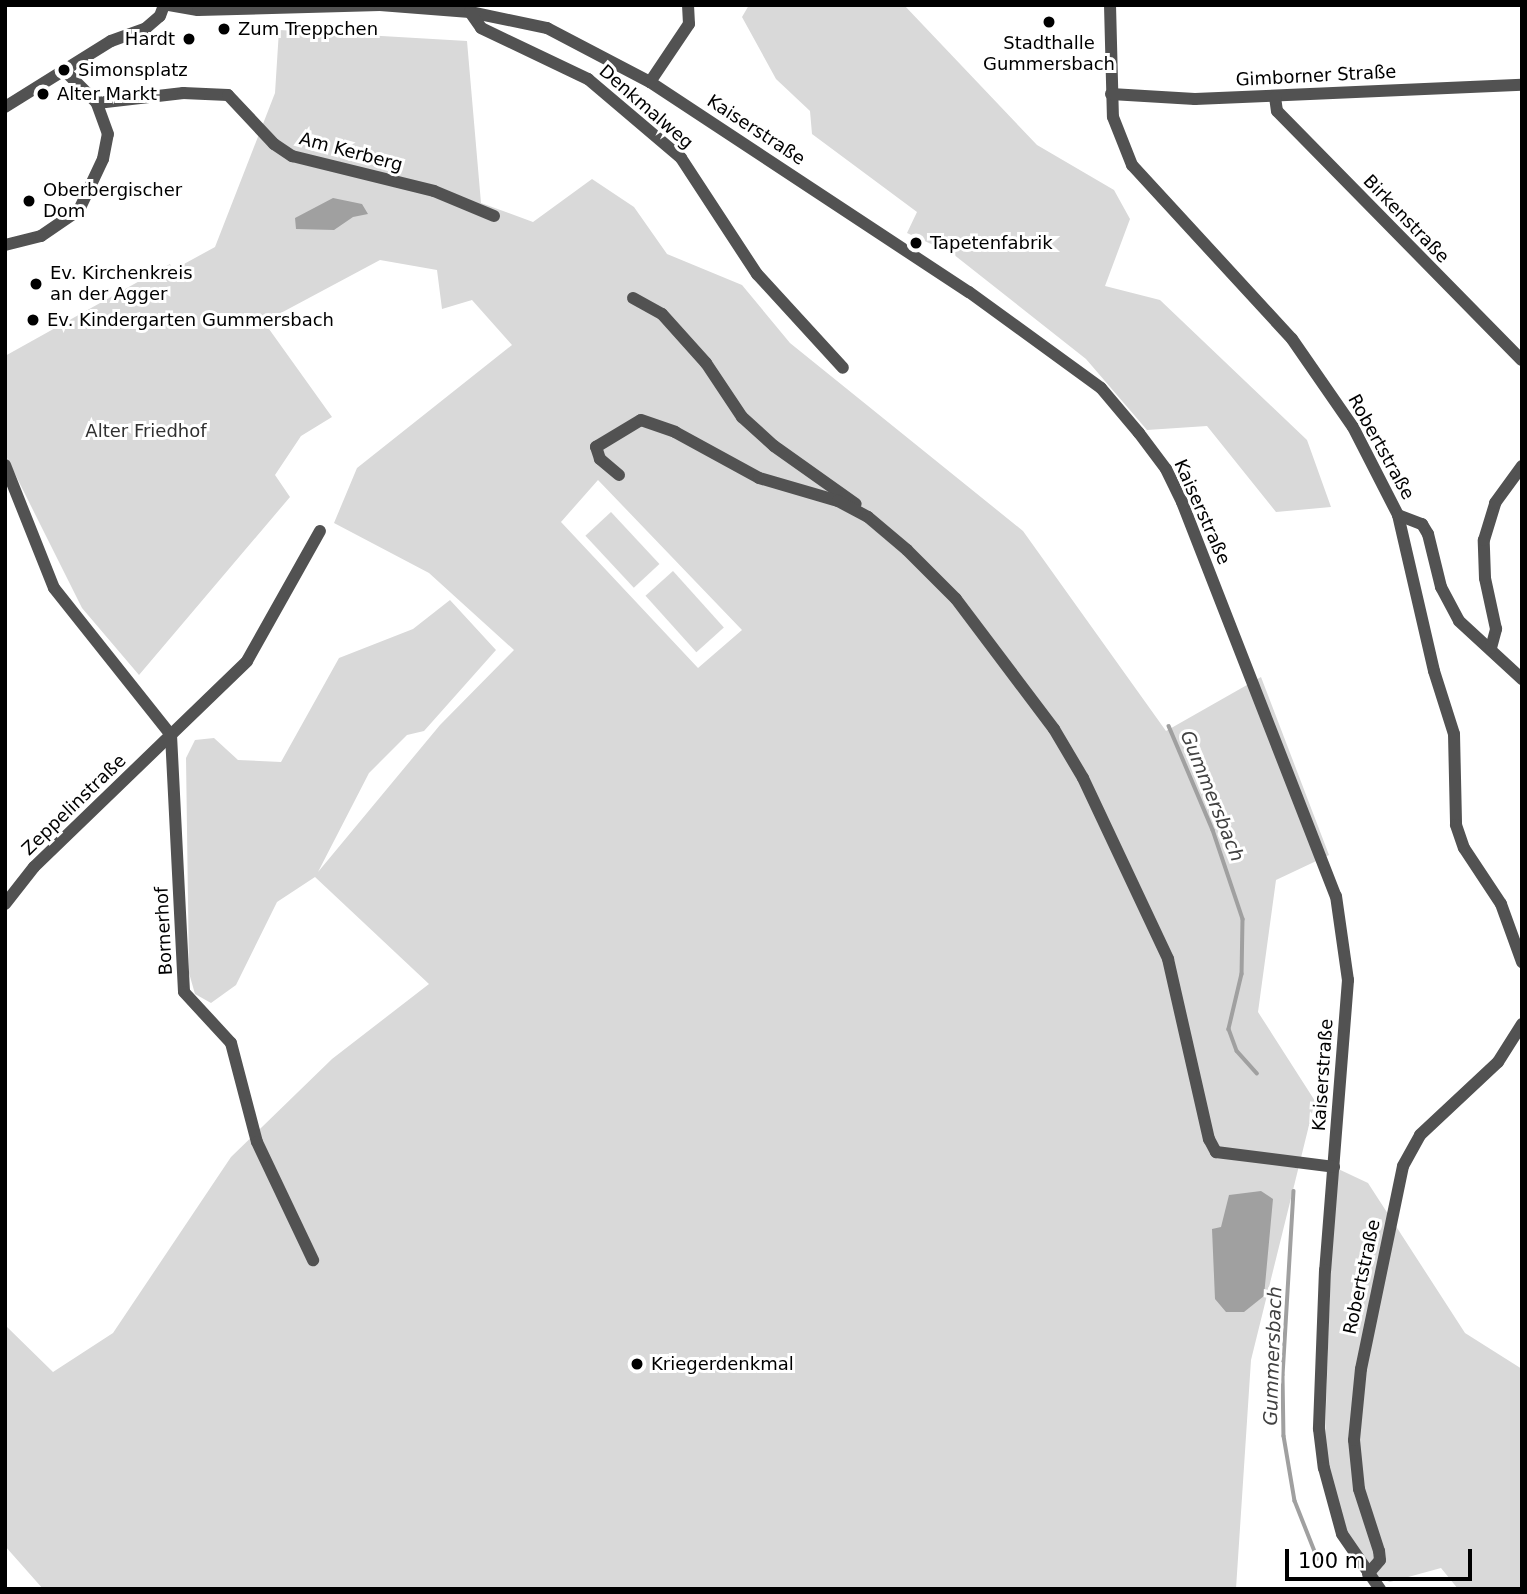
<!DOCTYPE html>
<html>
<head>
<meta charset="utf-8">
<style>
  body { margin:0 }
  #map { position:relative; width:1527px; height:1594px; overflow:hidden; background:#fff; font-family:"DejaVu Sans",sans-serif }
  div>[style] { position:absolute }
  .green>* { inset:0; background:#d9d9d9; transform-origin:0 0 }
  .water>* { inset:0; background:#a0a0a0 }
  .stream>* { height:3.5px; margin:-1.75px; padding:0 1.75px; transform-origin:1.75px; border-radius:1.75px; background:#a0a0a0 }
  .minor>* { height:12px; margin:-6px; padding:0 6px; transform-origin:6px; border-radius:6px; background:#525252 }
  .dots>* { width:19px; height:19px; translate:-50% -50%; box-sizing:border-box; border:4px solid #fff; border-radius:50% }
  span { translate:-50% -50%; white-space:nowrap; text-align:center; line-height:1.15; -webkit-text-stroke:6px #fff; paint-order:stroke }
  .poi-label { font-size:18px; color:#000 }
  .left { translate:0 -50%; text-align:left }
  .right { translate:-100% -50%; text-align:right }
  .street-label { font-size:18px; color:#000 }
  .park-label { font-size:18px; color:#303030 }
  .water-label { font-size:19px; color:#414141; font-style:italic }
  .frame { position:absolute; inset:0; border:7px solid #000; pointer-events:none }
  .scale { position:absolute; left:1285px; top:1549px; width:187px; height:32px; box-sizing:border-box; border:4px solid #000; border-top:0; padding-left:9px; font-size:21px; line-height:24px; white-space:nowrap; color:#000; -webkit-text-stroke:5px #fff; paint-order:stroke }
</style>
</head>
<body>
<div id="map">
  <div class="green">
    <div style="clip-path:polygon(749px 5px,904px 5px,1037px 145px,1114px 190px,1130px 219px,1105px 286px,1160px 300px,1307px 440px,1331px 507px,1276px 512px,1207px 426px,1147px 430px,1086px 359px,953px 254px,907px 233px,917px 212px,812px 134px,810px 111px,776px 79px,742px 17px)"></div>
    <div style="clip-path:polygon(evenodd,279px 30px,467px 41px,481px 203px,533px 222px,592px 179px,634px 207px,667px 254px,742px 285px,790px 343px,1023px 531px,1166px 731px,1261px 677px,1329px 855px,1276px 880px,1258px 1012px,1315px 1101px,1251px 1360px,1236px 1589px,43px 1589px,5px 1546px,5px 1325px,53px 1372px,113px 1333px,231px 1157px,332px 1059px,429px 984px,315px 877px,277px 902px,236px 985px,211px 1003px,195px 994px,189px 973px,186px 758px,195px 740px,214px 738px,238px 760px,281px 762px,339px 658px,413px 629px,450px 600px,496px 650px,424px 731px,407px 735px,369px 773px,318px 872px,440px 725px,514px 650px,429px 573px,334px 523px,357px 468px,512px 345px,472px 300px,442px 309px,437px 270px,380px 260px,264px 322px,332px 417px,301px 436px,275px 475px,290px 497px,139px 675px,82px 608px,5px 454px,5px 356px,170px 264px,173px 270px,215px 247px,275px 93px,279px 30px,598px 480px,742px 630px,698px 668px,561px 522px,598px 480px)"></div>
    <div style="left:611px;top:512px;width:71px;height:35px;rotate:47deg"></div>
    <div style="left:673px;top:571px;width:76px;height:37px;rotate:48deg"></div>
    <div style="clip-path:polygon(1334px 1167px,1368px 1183px,1465px 1333px,1522px 1369px,1522px 1589px,1458px 1589px,1441px 1568px,1390px 1582px,1368px 1574px,1342px 1534px,1324px 1468px)"></div>
  </div>
  <div class="water">
    <div style="clip-path:polygon(333px 198px,362px 204px,368px 214px,353px 217px,334px 230px,296px 229px,295px 218px)"></div>
    <div style="clip-path:polygon(1261px 1191px,1273px 1199px,1264px 1296px,1244px 1312px,1226px 1312px,1215px 1299px,1212px 1229px,1221px 1227px,1229px 1195px)"></div>
  </div>
  <div class="stream">
    <div style="left:1169px;top:726px;width:113px;rotate:67.1deg"></div>
    <div style="left:1213px;top:830px;width:94px;rotate:71.4deg"></div>
    <div style="left:1243px;top:919px;width:55px;rotate:91deg"></div>
    <div style="left:1242px;top:974px;width:57px;rotate:103.3deg"></div>
    <div style="left:1229px;top:1029px;width:23px;rotate:70deg"></div>
    <div style="left:1237px;top:1051px;width:30px;rotate:48deg"></div>
    <div style="left:1294px;top:1191px;width:184px;rotate:93.4deg"></div>
    <div style="left:1283px;top:1375px;width:61px;rotate:89.1deg"></div>
    <div style="left:1284px;top:1436px;width:66px;rotate:80.4deg"></div>
    <div style="left:1295px;top:1501px;width:62px;rotate:68.4deg"></div>
  </div>
  <div class="minor">
    <div style="left:169px;top:5px;width:29px;rotate:10deg"></div>
    <div style="left:198px;top:10px;width:182px;rotate:-1.6deg"></div>
    <div style="left:380px;top:5px;width:90px;rotate:4.4deg"></div>
    <div style="left:470px;top:12px;width:79px;rotate:11.7deg"></div>
    <div style="left:547px;top:28px;width:116px;rotate:27.7deg"></div>
    <div style="left:650px;top:82px;width:382px;rotate:33.4deg"></div>
    <div style="left:969px;top:292px;width:163px;rotate:36deg"></div>
    <div style="left:1101px;top:388px;width:59px;rotate:49.8deg"></div>
    <div style="left:1139px;top:433px;width:45px;rotate:53.1deg"></div>
    <div style="left:1166px;top:469px;width:37px;rotate:64deg"></div>
    <div style="left:1182px;top:502px;width:423px;rotate:68.7deg"></div>
    <div style="left:1336px;top:896px;width:85px;rotate:81.9deg"></div>
    <div style="left:1348px;top:980px;width:291px;rotate:94.5deg"></div>
    <div style="left:1325px;top:1270px;width:159px;rotate:92.2deg"></div>
    <div style="left:1319px;top:1429px;width:39px;rotate:83deg"></div>
    <div style="left:1324px;top:1468px;width:68px;rotate:74.7deg"></div>
    <div style="left:1342px;top:1534px;width:67px;rotate:55.4deg"></div>
    <div style="left:1110px;top:5px;width:112px;rotate:88.5deg"></div>
    <div style="left:1113px;top:117px;width:52px;rotate:68.4deg"></div>
    <div style="left:1132px;top:165px;width:236px;rotate:47.4deg"></div>
    <div style="left:1292px;top:339px;width:107px;rotate:55.3deg"></div>
    <div style="left:1353px;top:427px;width:99px;rotate:62.9deg"></div>
    <div style="left:1398px;top:515px;width:160px;rotate:77deg"></div>
    <div style="left:1434px;top:671px;width:66px;rotate:72.4deg"></div>
    <div style="left:1454px;top:734px;width:91px;rotate:88.7deg"></div>
    <div style="left:1456px;top:825px;width:24px;rotate:71deg"></div>
    <div style="left:1464px;top:848px;width:67px;rotate:56.5deg"></div>
    <div style="left:1501px;top:904px;width:62px;rotate:70.1deg"></div>
    <div style="left:470px;top:12px;width:19px;rotate:55deg"></div>
    <div style="left:481px;top:28px;width:119px;rotate:25.5deg"></div>
    <div style="left:588px;top:79px;width:122px;rotate:40.3deg"></div>
    <div style="left:681px;top:158px;width:139px;rotate:56.8deg"></div>
    <div style="left:757px;top:274px;width:127px;rotate:47.5deg"></div>
    <div style="left:64px;top:70px;width:47px;rotate:45deg"></div>
    <div style="left:97px;top:103px;width:87px;rotate:-6.6deg"></div>
    <div style="left:183px;top:93px;width:45px;rotate:2.5deg"></div>
    <div style="left:228px;top:95px;width:67px;rotate:46.8deg"></div>
    <div style="left:274px;top:144px;width:22px;rotate:34deg"></div>
    <div style="left:292px;top:156px;width:146px;rotate:13.8deg"></div>
    <div style="left:434px;top:191px;width:65px;rotate:22.6deg"></div>
    <div style="left:650px;top:82px;width:70px;rotate:-56.1deg"></div>
    <div style="left:689px;top:24px;width:19px;rotate:-93deg"></div>
    <div style="left:1111px;top:94px;width:84px;rotate:3.4deg"></div>
    <div style="left:1195px;top:99px;width:327px;rotate:-2.5deg"></div>
    <div style="left:1275px;top:97px;width:14px;rotate:82deg"></div>
    <div style="left:1277px;top:111px;width:349px;rotate:45.5deg"></div>
    <div style="left:5px;top:107px;width:125px;rotate:-31.9deg"></div>
    <div style="left:111px;top:41px;width:37px;rotate:-20deg"></div>
    <div style="left:146px;top:28px;width:18px;rotate:-41deg"></div>
    <div style="left:160px;top:16px;width:12px;rotate:-70deg"></div>
    <div style="left:5px;top:245px;width:37px;rotate:-14deg"></div>
    <div style="left:41px;top:236px;width:46px;rotate:-34.4deg"></div>
    <div style="left:79px;top:210px;width:56px;rotate:-64.8deg"></div>
    <div style="left:103px;top:159px;width:25px;rotate:-79deg"></div>
    <div style="left:108px;top:134px;width:33px;rotate:-110deg"></div>
    <div style="left:633px;top:298px;width:33px;rotate:29deg"></div>
    <div style="left:662px;top:314px;width:66px;rotate:48.1deg"></div>
    <div style="left:706px;top:363px;width:65px;rotate:56.3deg"></div>
    <div style="left:742px;top:417px;width:43px;rotate:42.2deg"></div>
    <div style="left:774px;top:446px;width:100px;rotate:35.3deg"></div>
    <div style="left:5px;top:465px;width:132px;rotate:68.3deg"></div>
    <div style="left:54px;top:588px;width:188px;rotate:51.5deg"></div>
    <div style="left:171px;top:735px;width:257px;rotate:87.1deg"></div>
    <div style="left:184px;top:992px;width:69px;rotate:47.3deg"></div>
    <div style="left:231px;top:1043px;width:102px;rotate:75.3deg"></div>
    <div style="left:257px;top:1142px;width:131px;rotate:64.6deg"></div>
    <div style="left:619px;top:475px;width:25px;rotate:-140deg"></div>
    <div style="left:600px;top:459px;width:13px;rotate:-108deg"></div>
    <div style="left:596px;top:447px;width:52px;rotate:-31deg"></div>
    <div style="left:641px;top:420px;width:36px;rotate:19deg"></div>
    <div style="left:675px;top:432px;width:96px;rotate:28.7deg"></div>
    <div style="left:759px;top:478px;width:82px;rotate:16.2deg"></div>
    <div style="left:838px;top:501px;width:34px;rotate:28deg"></div>
    <div style="left:868px;top:517px;width:51px;rotate:40.2deg"></div>
    <div style="left:907px;top:550px;width:69px;rotate:45deg"></div>
    <div style="left:956px;top:599px;width:163px;rotate:53deg"></div>
    <div style="left:1054px;top:729px;width:57px;rotate:59.4deg"></div>
    <div style="left:1083px;top:778px;width:200px;rotate:64.8deg"></div>
    <div style="left:1168px;top:959px;width:185px;rotate:77.2deg"></div>
    <div style="left:1209px;top:1139px;width:15px;rotate:62deg"></div>
    <div style="left:1216px;top:1152px;width:119px;rotate:7.2deg"></div>
    <div style="left:1398px;top:515px;width:26px;rotate:21deg"></div>
    <div style="left:1422px;top:524px;width:12px;rotate:59deg"></div>
    <div style="left:1428px;top:534px;width:55px;rotate:76.2deg"></div>
    <div style="left:1441px;top:587px;width:38px;rotate:62deg"></div>
    <div style="left:1459px;top:621px;width:86px;rotate:42.6deg"></div>
    <div style="left:1491px;top:648px;width:20px;rotate:-75deg"></div>
    <div style="left:1496px;top:629px;width:52px;rotate:-102.2deg"></div>
    <div style="left:1485px;top:578px;width:38px;rotate:-92deg"></div>
    <div style="left:1484px;top:540px;width:39px;rotate:-73deg"></div>
    <div style="left:1495px;top:503px;width:46px;rotate:-53.9deg"></div>
    <div style="left:5px;top:904px;width:47px;rotate:-51.9deg"></div>
    <div style="left:34px;top:867px;width:296px;rotate:-44deg"></div>
    <div style="left:247px;top:661px;width:149px;rotate:-60.7deg"></div>
    <div style="left:1368px;top:1574px;width:18px;rotate:-49deg"></div>
    <div style="left:1380px;top:1560px;width:9px;rotate:-96deg"></div>
    <div style="left:1379px;top:1551px;width:65px;rotate:-107.9deg"></div>
    <div style="left:1359px;top:1489px;width:49px;rotate:-95.8deg"></div>
    <div style="left:1354px;top:1440px;width:71px;rotate:-84.4deg"></div>
    <div style="left:1361px;top:1369px;width:207px;rotate:-78.3deg"></div>
    <div style="left:1403px;top:1166px;width:35px;rotate:-61deg"></div>
    <div style="left:1420px;top:1135px;width:107px;rotate:-43.1deg"></div>
    <div style="left:1498px;top:1062px;width:45px;rotate:-57.7deg"></div>
  </div>
  <div class="dots">
    <div style="left:1049px;top:22px;background:#000"></div>
    <div style="left:224px;top:29px;background:#000"></div>
    <div style="left:189px;top:39px;background:#000"></div>
    <div style="left:64px;top:70px;background:#000"></div>
    <div style="left:43px;top:94px;background:#000"></div>
    <div style="left:29px;top:201px;background:#000"></div>
    <div style="left:916px;top:243px;background:#000"></div>
    <div style="left:36px;top:284px;background:#000"></div>
    <div style="left:33px;top:320px;background:#000"></div>
    <div style="left:637px;top:1364px;background:#000"></div>
  </div>
  <div class="poi-label">
    <span class="left" style="left:238px;top:29px">Zum Treppchen</span>
    <span class="right" style="left:175px;top:39px">Hardt</span>
    <span style="left:1049px;top:54px">Stadthalle<br>Gummersbach</span>
    <span class="left" style="left:78px;top:70px">Simonsplatz</span>
    <span class="left" style="left:57px;top:94px">Alter Markt</span>
    <span class="left" style="left:43px;top:201px">Oberbergischer<br>Dom</span>
    <span class="left" style="left:930px;top:243px">Tapetenfabrik</span>
    <span class="left" style="left:50px;top:284px">Ev. Kirchenkreis<br>an der Agger</span>
    <span class="left" style="left:47px;top:320px">Ev. Kindergarten Gummersbach</span>
    <span class="left" style="left:651px;top:1364px">Kriegerdenkmal</span>
  </div>
  <div class="street-label">
    <span style="left:1316px;top:76px;rotate:-3deg">Gimborner Straße</span>
    <span style="left:646px;top:107px;rotate:41deg">Denkmalweg</span>
    <span style="left:756px;top:130px;rotate:33deg">Kaiserstraße</span>
    <span style="left:351px;top:152px;rotate:15deg">Am Kerberg</span>
    <span style="left:1406px;top:219px;rotate:46deg">Birkenstraße</span>
    <span style="left:1381px;top:447px;rotate:61deg">Robertstraße</span>
    <span style="left:1202px;top:512px;rotate:66deg">Kaiserstraße</span>
    <span style="left:74px;top:805px;rotate:-44deg">Zeppelinstraße</span>
    <span style="left:164px;top:931px;rotate:-93deg">Bornerhof</span>
    <span style="left:1323px;top:1075px;rotate:-86deg">Kaiserstraße</span>
    <span style="left:1362px;top:1277px;rotate:-78deg">Robertstraße</span>
  </div>
  <div class="park-label">
    <span style="left:146px;top:431px">Alter Friedhof</span>
  </div>
  <div class="water-label">
    <span style="left:1212px;top:796px;rotate:68deg">Gummersbach</span>
    <span style="left:1273px;top:1356px;rotate:-88deg">Gummersbach</span>
  </div>
  <div class="frame"></div>
  <div class="scale">100 m</div>
</div>
</body>
</html>
